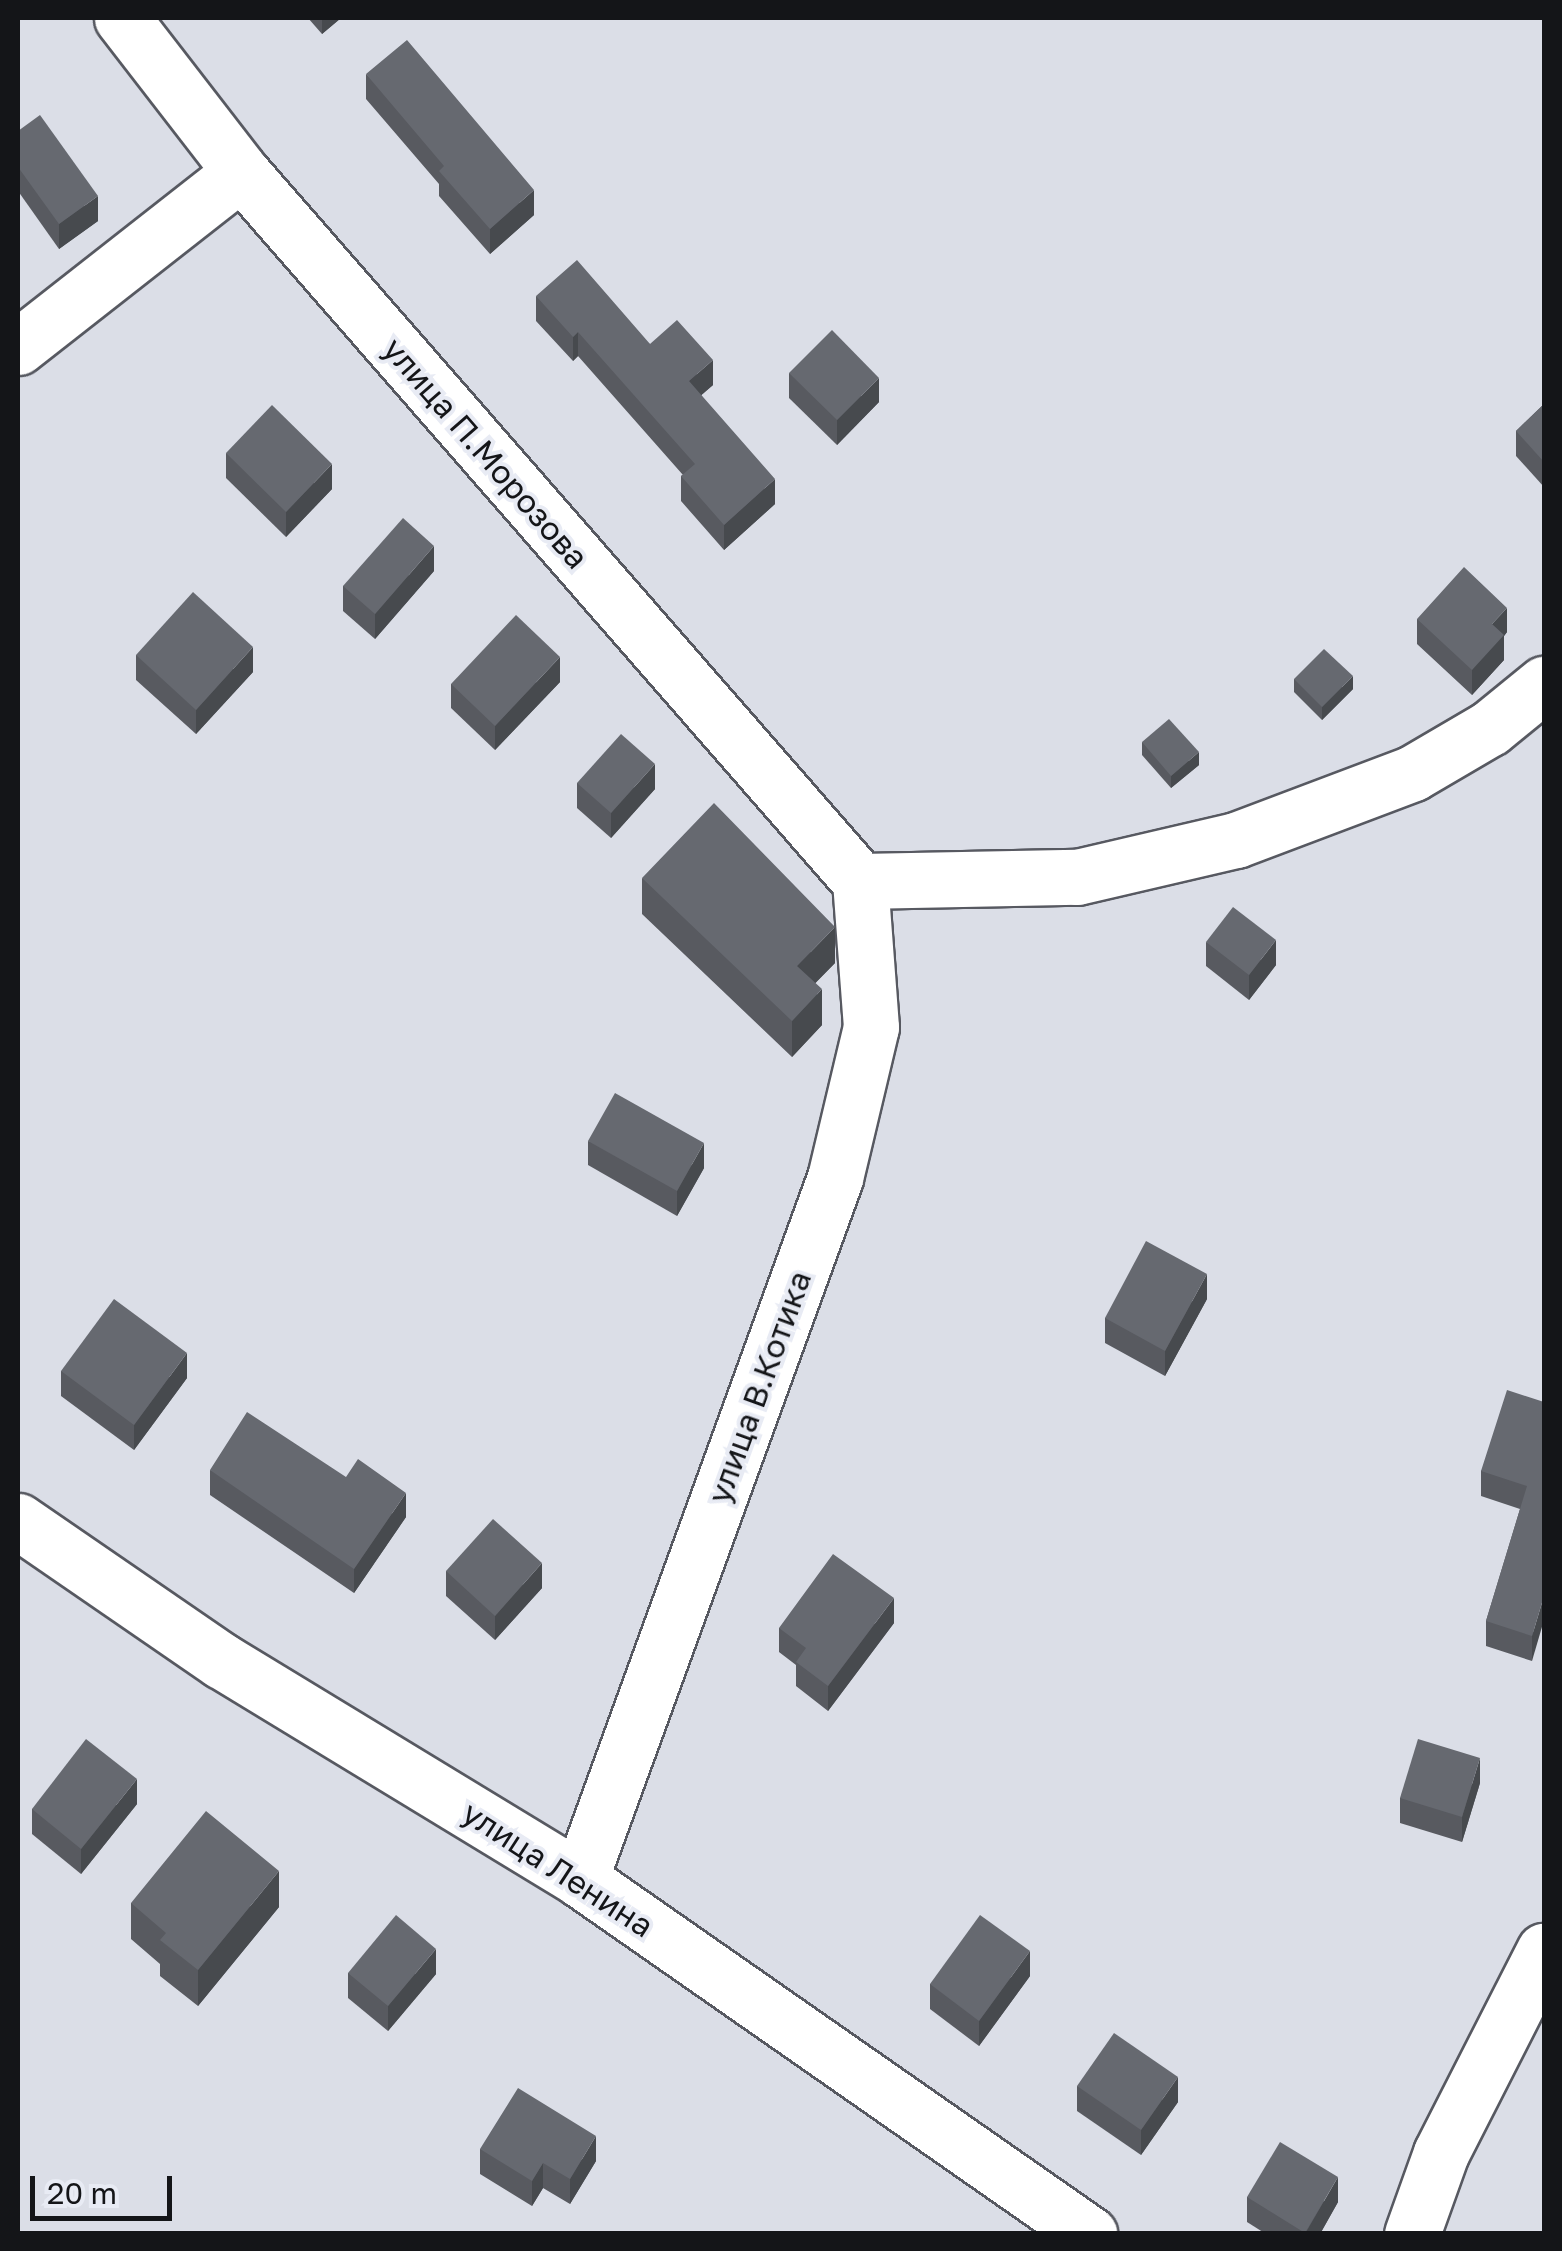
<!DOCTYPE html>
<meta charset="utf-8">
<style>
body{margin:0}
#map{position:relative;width:1562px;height:2251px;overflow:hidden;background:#dbdee7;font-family:"Golos Text",sans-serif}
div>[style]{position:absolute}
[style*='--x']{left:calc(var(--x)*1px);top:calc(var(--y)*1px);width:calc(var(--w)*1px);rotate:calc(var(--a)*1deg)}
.roads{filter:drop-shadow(2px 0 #575961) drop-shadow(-2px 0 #575961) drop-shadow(0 2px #575961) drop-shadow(0 -2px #575961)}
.minor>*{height:55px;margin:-27.5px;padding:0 27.5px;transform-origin:27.5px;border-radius:27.5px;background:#fff}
.wall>*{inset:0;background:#585a60}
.shaded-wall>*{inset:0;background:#474a4e}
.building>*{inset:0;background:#666970}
span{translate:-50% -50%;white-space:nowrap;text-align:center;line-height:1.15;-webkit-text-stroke:8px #e8ebf4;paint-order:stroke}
.street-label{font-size:32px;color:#141518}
.frame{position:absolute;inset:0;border:20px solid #141518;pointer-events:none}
.scale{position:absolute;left:30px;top:2176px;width:142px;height:45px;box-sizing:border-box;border:5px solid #141518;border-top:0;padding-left:12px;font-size:30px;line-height:35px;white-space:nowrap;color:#141518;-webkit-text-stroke:8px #e8ebf4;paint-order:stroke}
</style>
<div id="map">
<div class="roads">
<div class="minor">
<div style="--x:122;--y:18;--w:195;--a:52.3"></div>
<div style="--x:241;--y:172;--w:941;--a:48.88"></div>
<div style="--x:18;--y:347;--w:283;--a:-38.1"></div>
<div style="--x:860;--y:881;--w:217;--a:-1.1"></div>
<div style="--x:1077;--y:877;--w:163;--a:-13.1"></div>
<div style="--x:1236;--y:840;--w:189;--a:-20.7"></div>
<div style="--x:1413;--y:773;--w:89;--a:-30.3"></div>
<div style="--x:1490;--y:728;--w:70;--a:-39.2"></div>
<div style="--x:18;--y:1521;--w:247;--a:34.5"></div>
<div style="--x:222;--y:1661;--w:419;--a:31.3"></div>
<div style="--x:580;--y:1879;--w:621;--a:34.89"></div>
<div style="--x:580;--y:1879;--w:746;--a:-70.01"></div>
<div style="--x:835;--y:1178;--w:155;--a:-76.6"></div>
<div style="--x:871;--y:1027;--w:146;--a:-94.3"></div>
<div style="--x:1412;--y:2234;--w:86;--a:-70.3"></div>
<div style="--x:1441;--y:2153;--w:227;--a:-63"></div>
</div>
</div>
<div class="wall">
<div style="clip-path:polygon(308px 18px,341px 18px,322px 34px)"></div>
<div style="clip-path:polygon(366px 74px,534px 215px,490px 254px,439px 196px,439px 184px,366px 99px)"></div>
<div style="clip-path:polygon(18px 131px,98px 221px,59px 249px,18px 191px)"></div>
<div style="clip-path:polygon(536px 296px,650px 344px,713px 385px,701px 395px,775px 504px,724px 550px,681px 501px,681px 476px,683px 475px,578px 356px,573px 361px,536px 321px)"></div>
<div style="clip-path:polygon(789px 373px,879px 402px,837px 445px,789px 398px)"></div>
<div style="clip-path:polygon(1544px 404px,1544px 487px,1516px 456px,1516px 431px)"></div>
<div style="clip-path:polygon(226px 453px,332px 489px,286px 537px,226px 478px)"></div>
<div style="clip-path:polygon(434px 571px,375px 639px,343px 611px,343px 586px)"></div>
<div style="clip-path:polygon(1417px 619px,1507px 632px,1504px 636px,1504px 660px,1472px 695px,1417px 644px)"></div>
<div style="clip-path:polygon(136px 655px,253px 672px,196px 734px,136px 680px)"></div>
<div style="clip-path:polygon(1294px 679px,1353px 689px,1322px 720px,1294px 692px)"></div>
<div style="clip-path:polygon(560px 682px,495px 750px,451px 708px,451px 684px)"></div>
<div style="clip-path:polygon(1142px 742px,1199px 765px,1171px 788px,1142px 755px)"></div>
<div style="clip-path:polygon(577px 783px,655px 789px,611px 838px,577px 808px)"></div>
<div style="clip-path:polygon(642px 878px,835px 963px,815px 983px,822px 1025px,792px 1057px,642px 914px)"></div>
<div style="clip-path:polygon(1206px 942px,1276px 965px,1249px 1000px,1206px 966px)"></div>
<div style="clip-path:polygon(588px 1141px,704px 1168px,677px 1216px,588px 1165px)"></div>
<div style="clip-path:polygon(1207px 1299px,1165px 1376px,1105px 1343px,1105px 1318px)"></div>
<div style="clip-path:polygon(61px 1371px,187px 1378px,134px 1450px,61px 1396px)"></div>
<div style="clip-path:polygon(1544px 1402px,1532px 1661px,1486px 1646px,1486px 1621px,1520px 1509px,1481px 1496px,1481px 1471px)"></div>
<div style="clip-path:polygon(210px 1470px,406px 1517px,354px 1593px,210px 1495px)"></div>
<div style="clip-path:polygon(446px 1571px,542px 1588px,495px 1640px,446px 1596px)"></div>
<div style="clip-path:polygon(894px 1623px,828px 1711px,796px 1686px,796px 1665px,779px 1652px,779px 1628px)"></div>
<div style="clip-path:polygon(1480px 1783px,1462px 1842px,1400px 1823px,1400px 1798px)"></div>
<div style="clip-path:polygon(137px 1804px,81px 1874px,32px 1834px,32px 1809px)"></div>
<div style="clip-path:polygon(131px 1903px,279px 1907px,198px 2006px,160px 1976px,160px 1964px,131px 1939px)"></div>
<div style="clip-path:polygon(348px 1973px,436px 1974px,388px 2031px,348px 1998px)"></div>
<div style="clip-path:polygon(1030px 1976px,979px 2046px,930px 2009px,930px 1984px)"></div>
<div style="clip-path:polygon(1077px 2086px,1178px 2102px,1141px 2155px,1077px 2111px)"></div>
<div style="clip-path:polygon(480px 2149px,596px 2161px,570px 2204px,543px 2188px,532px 2206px,480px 2174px)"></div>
<div style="clip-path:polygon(1247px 2197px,1338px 2202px,1320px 2234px,1266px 2234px,1247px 2222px)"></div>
</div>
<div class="shaded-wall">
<div style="clip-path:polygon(322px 18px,341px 18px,322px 34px)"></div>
<div style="clip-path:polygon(534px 190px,534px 215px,490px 254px,490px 229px)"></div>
<div style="clip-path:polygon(98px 196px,98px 221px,59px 249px,59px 224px)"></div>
<div style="clip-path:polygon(578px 332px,578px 356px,573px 361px,573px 337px)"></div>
<div style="clip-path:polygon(713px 360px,713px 385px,689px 406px,689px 381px)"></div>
<div style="clip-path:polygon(879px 378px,879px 402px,837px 445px,837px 420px)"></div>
<div style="clip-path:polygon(332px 464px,332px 489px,286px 537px,286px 512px)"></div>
<div style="clip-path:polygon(775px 479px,775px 504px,724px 550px,724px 525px)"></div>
<div style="clip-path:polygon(434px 546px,434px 571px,375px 639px,375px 614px)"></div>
<div style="clip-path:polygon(1507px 608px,1507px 632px,1504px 636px,1504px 660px,1472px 695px,1472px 670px,1492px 624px)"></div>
<div style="clip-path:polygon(253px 647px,253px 672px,196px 734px,196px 710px)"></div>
<div style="clip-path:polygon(560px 657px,560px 682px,495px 750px,495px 726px)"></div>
<div style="clip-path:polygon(1353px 676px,1353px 689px,1322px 720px,1322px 707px)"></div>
<div style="clip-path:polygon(1199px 752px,1199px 765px,1171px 788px,1171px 776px)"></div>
<div style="clip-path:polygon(655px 764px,655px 789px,611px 838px,611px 813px)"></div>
<div style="clip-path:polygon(835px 927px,835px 963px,797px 1002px,797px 966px)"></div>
<div style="clip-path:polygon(1276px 940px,1276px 965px,1249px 1000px,1249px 975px)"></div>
<div style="clip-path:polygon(822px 989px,822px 1025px,792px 1057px,792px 1021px)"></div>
<div style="clip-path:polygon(704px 1143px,704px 1168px,677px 1216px,677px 1191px)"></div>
<div style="clip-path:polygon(1207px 1274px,1207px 1299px,1165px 1376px,1165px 1351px)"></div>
<div style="clip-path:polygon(187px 1353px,187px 1378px,134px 1450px,134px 1425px)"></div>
<div style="clip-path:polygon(406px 1493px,406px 1517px,354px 1593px,354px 1569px)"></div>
<div style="clip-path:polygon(542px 1563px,542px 1588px,495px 1640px,495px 1616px)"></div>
<div style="clip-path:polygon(1544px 1596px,1544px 1620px,1532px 1661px,1532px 1636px)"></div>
<div style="clip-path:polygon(894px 1598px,894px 1623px,828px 1711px,828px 1686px)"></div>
<div style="clip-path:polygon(1480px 1758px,1480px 1783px,1462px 1842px,1462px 1817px)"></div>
<div style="clip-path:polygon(137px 1779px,137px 1804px,81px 1874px,81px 1849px)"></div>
<div style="clip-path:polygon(279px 1871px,279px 1907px,198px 2006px,198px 1970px)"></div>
<div style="clip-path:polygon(436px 1949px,436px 1974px,388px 2031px,388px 2006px)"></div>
<div style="clip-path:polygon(1030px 1951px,1030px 1976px,979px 2046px,979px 2021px)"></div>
<div style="clip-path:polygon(1178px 2077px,1178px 2102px,1141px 2155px,1141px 2130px)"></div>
<div style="clip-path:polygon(596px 2136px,596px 2161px,570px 2204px,570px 2179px)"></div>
<div style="clip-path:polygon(543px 2163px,543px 2188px,532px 2206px,532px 2181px)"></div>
<div style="clip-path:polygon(1338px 2177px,1338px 2202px,1320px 2234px,1305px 2234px)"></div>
</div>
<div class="building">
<div style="clip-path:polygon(407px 40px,534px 190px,490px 229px,439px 171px,444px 166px,366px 74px)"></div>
<div style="clip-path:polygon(40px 115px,98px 196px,59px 224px,18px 167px,18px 131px)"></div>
<div style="clip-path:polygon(577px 260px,650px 344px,677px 320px,713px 360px,689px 381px,775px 479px,724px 525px,681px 476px,695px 464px,578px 332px,573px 337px,536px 296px)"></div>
<div style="clip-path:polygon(832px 330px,879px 378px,837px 420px,789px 373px)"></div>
<div style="clip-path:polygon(1544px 404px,1544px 462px,1516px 431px)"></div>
<div style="clip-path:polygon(272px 405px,332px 464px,286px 512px,226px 453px)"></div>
<div style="clip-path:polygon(403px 518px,434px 546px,375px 614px,343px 586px)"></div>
<div style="clip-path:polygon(1464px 567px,1507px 608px,1492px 624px,1504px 635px,1472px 670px,1417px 619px)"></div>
<div style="clip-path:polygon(193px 592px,253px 647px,196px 710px,136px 655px)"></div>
<div style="clip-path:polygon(516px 615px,560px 657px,495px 726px,451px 684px)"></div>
<div style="clip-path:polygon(1324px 649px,1353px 676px,1322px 707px,1294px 679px)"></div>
<div style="clip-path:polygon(1169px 719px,1199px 752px,1171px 776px,1142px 742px)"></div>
<div style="clip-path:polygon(621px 734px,655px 764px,611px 813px,577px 783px)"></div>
<div style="clip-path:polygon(714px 803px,835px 927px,797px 966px,822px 989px,792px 1021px,642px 878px)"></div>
<div style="clip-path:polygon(1233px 907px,1276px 940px,1249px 975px,1206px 942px)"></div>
<div style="clip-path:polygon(615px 1093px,704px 1143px,677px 1191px,588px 1141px)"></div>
<div style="clip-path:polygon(1146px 1241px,1207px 1274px,1165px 1351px,1105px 1318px)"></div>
<div style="clip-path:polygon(114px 1299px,187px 1353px,134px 1425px,61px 1371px)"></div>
<div style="clip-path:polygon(1507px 1390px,1544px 1402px,1544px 1596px,1532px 1636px,1486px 1621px,1527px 1486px,1481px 1471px)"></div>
<div style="clip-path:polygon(247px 1412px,346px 1477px,358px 1459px,406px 1493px,354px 1569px,210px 1470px)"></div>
<div style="clip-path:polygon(493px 1519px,542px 1563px,495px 1616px,446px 1571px)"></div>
<div style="clip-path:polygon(833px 1554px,894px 1598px,828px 1686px,796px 1662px,806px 1648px,779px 1628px)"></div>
<div style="clip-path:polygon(86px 1739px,137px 1779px,81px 1849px,32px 1809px)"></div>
<div style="clip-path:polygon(1418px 1739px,1480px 1758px,1462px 1817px,1400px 1798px)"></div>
<div style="clip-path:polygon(206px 1811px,279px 1871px,198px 1970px,160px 1940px,166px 1933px,131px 1903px)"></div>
<div style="clip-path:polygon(396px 1915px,436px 1949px,388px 2006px,348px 1973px)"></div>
<div style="clip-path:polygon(980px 1915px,1030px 1951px,979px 2021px,930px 1984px)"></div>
<div style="clip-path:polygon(1114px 2033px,1178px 2077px,1141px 2130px,1077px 2086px)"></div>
<div style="clip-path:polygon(518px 2088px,596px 2136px,570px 2179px,543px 2163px,532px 2181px,480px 2149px)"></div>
<div style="clip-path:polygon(1280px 2142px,1338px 2177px,1305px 2233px,1247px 2197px)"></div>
</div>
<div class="street-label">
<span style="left:486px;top:453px;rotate:49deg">улица П.Морозова</span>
<span style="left:759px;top:1387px;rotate:-70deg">улица В.Котика</span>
<span style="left:558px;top:1869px;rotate:33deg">улица Ленина</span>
</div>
<div class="frame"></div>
<div class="scale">20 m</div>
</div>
